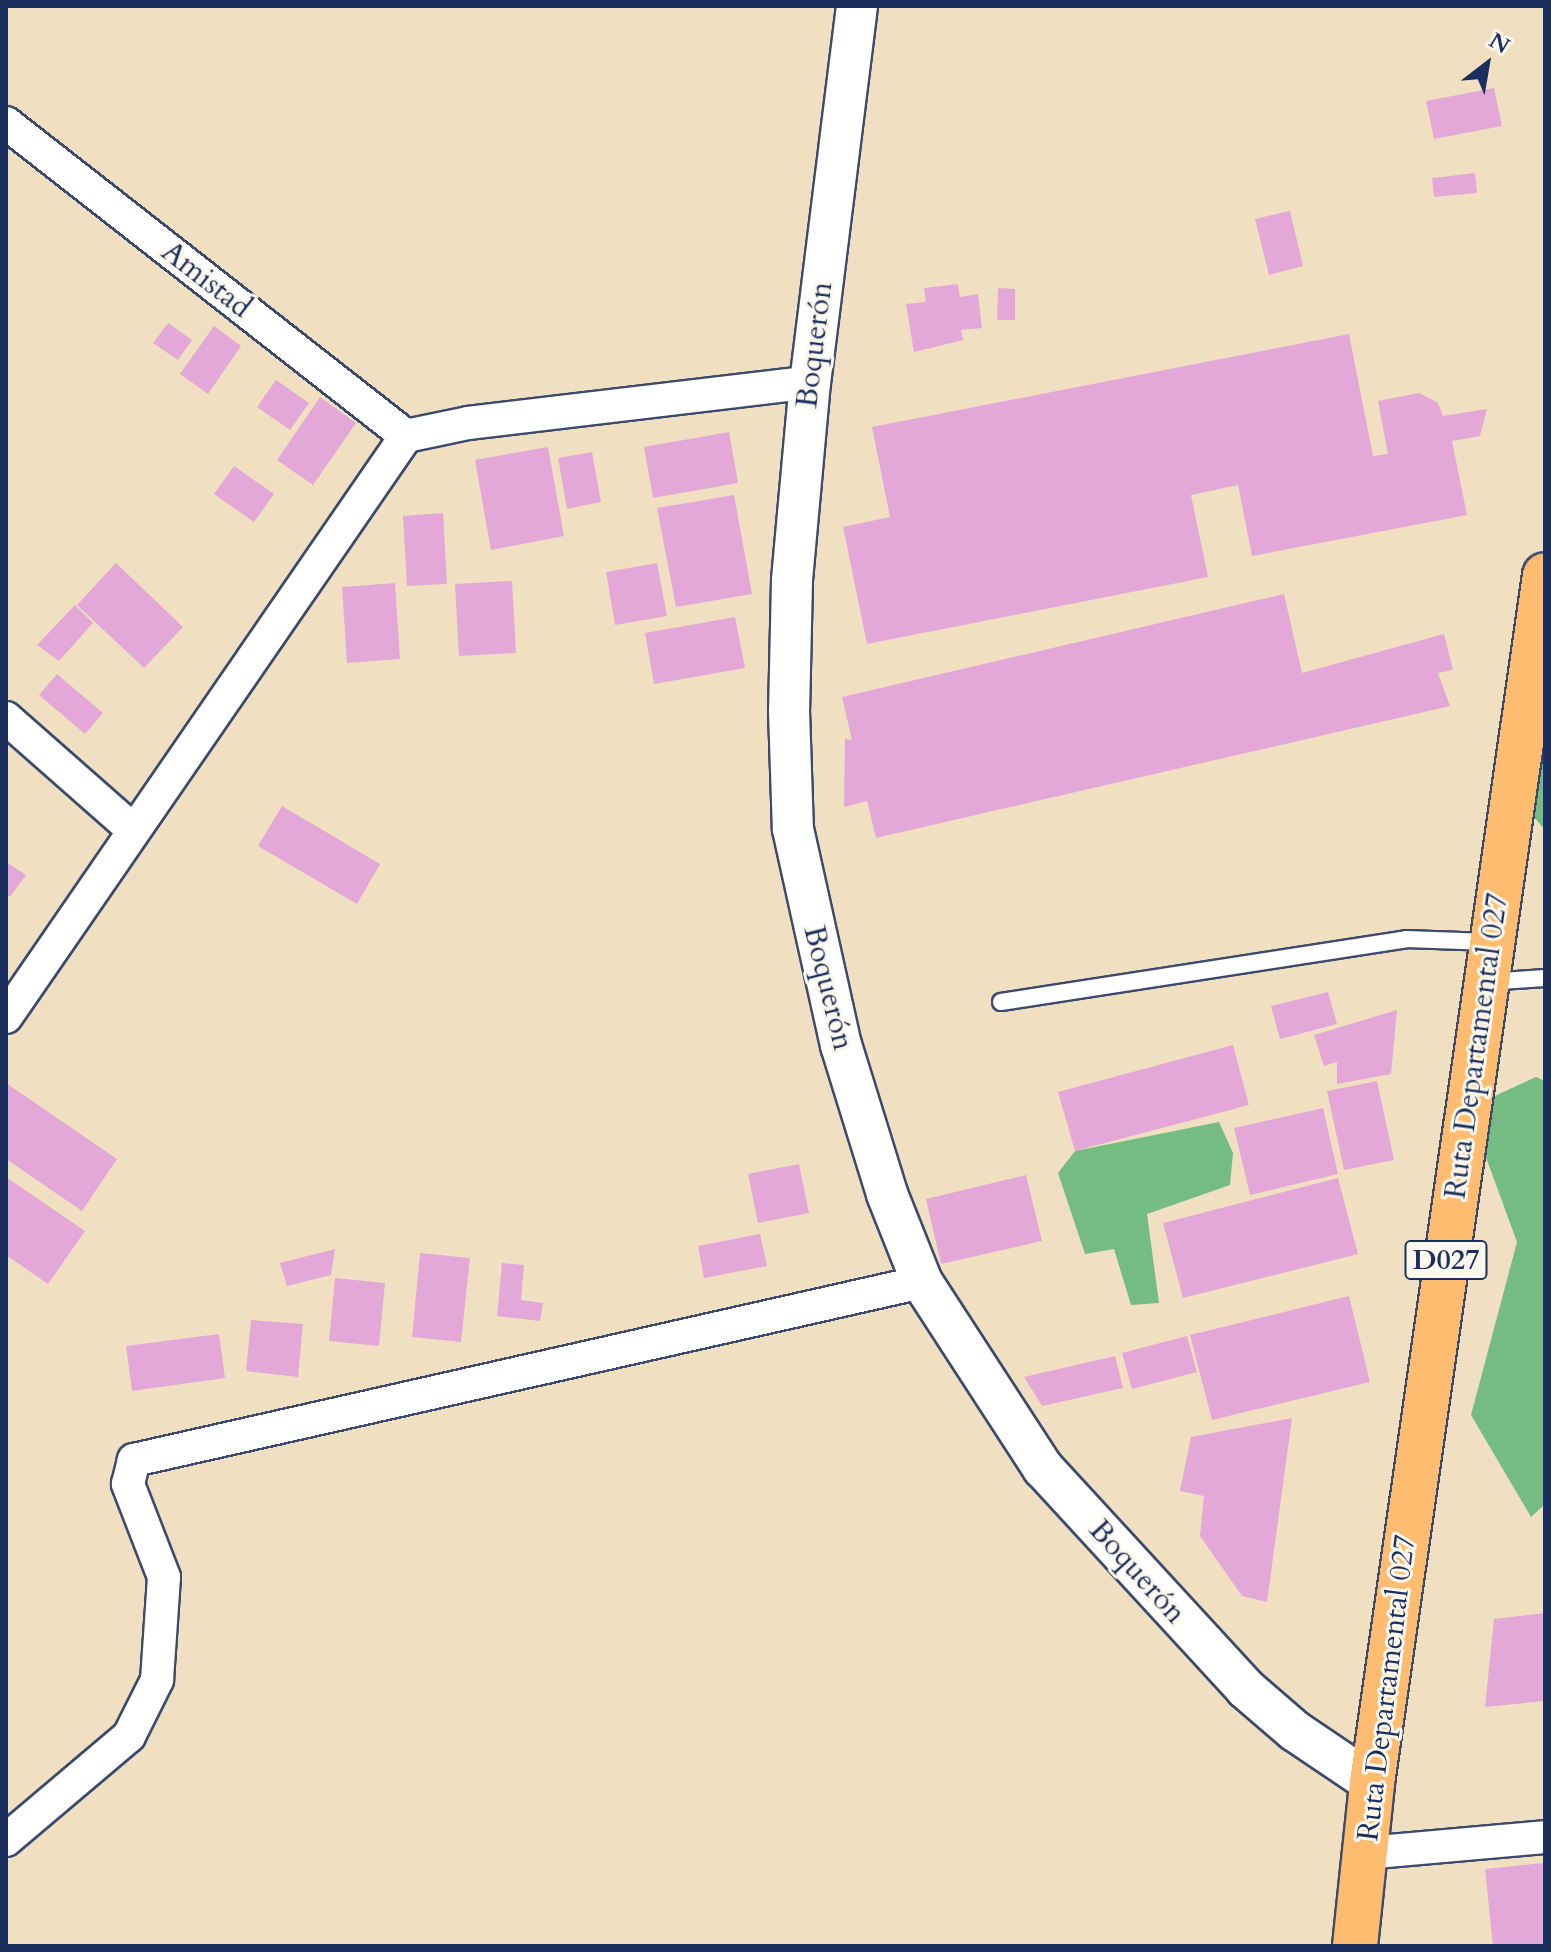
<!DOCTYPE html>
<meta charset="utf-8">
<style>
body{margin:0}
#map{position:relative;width:1551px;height:1952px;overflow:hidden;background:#f0e0c1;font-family:Cardo,serif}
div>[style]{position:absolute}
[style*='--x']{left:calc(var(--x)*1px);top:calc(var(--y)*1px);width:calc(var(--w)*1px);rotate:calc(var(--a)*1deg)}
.forest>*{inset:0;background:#74bc82}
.building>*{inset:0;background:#e3a8d7}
.roads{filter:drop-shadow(2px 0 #3b4a6d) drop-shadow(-2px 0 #3b4a6d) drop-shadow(0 2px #3b4a6d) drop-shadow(0 -2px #3b4a6d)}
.service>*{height:16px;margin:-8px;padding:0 8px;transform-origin:8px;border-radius:8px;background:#fff}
.minor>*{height:32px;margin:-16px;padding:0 16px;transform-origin:16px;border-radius:16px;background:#fff}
.tertiary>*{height:40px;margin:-20px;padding:0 20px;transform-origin:20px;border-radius:20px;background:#fff}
.primary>*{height:44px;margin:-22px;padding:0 22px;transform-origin:22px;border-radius:22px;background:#fdbc70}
span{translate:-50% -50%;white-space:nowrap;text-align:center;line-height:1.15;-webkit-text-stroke:6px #fbf7ec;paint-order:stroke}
.shield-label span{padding:2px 6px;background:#fbf7ec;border:2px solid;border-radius:6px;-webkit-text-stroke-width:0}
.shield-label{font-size:28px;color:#1b2f5e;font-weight:700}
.street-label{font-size:30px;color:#1b2f5e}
.frame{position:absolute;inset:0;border:8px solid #1b2f5e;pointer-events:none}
.north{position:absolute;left:1447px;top:24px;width:80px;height:80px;-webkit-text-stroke:6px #fbf7ec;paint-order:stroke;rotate:31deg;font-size:22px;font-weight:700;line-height:32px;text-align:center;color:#1b2f5e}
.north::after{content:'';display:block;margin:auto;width:28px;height:36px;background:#1b2f5e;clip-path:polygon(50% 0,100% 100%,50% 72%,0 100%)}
</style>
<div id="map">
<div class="forest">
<div style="clip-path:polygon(1545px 719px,1545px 830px,1519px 799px)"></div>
<div style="clip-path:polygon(1536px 1077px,1545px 1081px,1545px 1504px,1531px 1517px,1471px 1415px,1517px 1242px,1477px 1133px,1484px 1101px)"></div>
<div style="clip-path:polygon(1219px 1122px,1233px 1153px,1230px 1185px,1147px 1214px,1159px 1303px,1131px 1305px,1114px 1249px,1085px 1254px,1058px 1173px,1075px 1151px)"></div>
</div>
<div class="building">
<div style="clip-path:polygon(1494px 88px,1502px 126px,1434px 139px,1426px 101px)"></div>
<div style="clip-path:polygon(1475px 173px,1477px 193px,1434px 197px,1432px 178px)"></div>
<div style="clip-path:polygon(1290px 211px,1303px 266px,1269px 275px,1255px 219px)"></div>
<div style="clip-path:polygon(958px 284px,960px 297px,978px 294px,982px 328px,961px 330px,963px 340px,914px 352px,906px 304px,926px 302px,924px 288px)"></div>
<div style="clip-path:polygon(998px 288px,1015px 289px,1015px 320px,997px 320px)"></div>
<div style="clip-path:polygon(168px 323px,192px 340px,178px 360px,153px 343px)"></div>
<div style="clip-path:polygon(214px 326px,241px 346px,208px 394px,180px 374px)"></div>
<div style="clip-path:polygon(1349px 334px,1373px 456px,1388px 454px,1378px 401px,1419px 393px,1438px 403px,1443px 416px,1487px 409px,1480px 436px,1452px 441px,1467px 515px,1252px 556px,1238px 485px,1191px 495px,1208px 577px,867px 644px,843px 527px,890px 517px,872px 427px)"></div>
<div style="clip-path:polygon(276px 380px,309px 403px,290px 430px,257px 407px)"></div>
<div style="clip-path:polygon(320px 397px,356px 423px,313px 485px,277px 460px)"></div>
<div style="clip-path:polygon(729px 432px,738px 483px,653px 498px,644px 447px)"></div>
<div style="clip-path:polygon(548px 447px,564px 536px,491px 550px,475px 460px)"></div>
<div style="clip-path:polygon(592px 452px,601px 502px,567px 509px,558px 458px)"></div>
<div style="clip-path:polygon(234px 466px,274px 494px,254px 522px,214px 494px)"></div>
<div style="clip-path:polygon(734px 495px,752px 594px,676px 607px,657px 508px)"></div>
<div style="clip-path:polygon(443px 513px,447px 584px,407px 586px,403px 516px)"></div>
<div style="clip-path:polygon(116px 563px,183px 627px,144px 668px,77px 605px)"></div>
<div style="clip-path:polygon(657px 563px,667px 616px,615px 625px,606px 572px)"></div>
<div style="clip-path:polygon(512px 581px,516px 653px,459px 656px,455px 584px)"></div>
<div style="clip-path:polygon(395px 583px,400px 659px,347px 663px,342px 587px)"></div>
<div style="clip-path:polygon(1284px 594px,1302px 673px,1444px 634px,1453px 670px,1438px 673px,1450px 706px,876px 838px,867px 801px,844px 807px,845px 739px,852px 740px,842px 697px)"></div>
<div style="clip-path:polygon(75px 605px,93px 623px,59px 661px,37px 645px)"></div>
<div style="clip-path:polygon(735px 617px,745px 668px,654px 684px,645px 633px)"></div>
<div style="clip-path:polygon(57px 674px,103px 713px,85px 734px,39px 695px)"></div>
<div style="clip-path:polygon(282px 806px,380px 864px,357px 904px,258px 846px)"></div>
<div style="clip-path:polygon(6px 862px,26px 875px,10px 897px,6px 894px)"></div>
<div style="clip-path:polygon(1328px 992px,1337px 1024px,1280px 1039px,1271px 1006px)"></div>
<div style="clip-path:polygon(1397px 1010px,1391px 1074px,1337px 1084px,1337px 1062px,1324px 1066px,1314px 1035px)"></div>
<div style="clip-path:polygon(1233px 1045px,1249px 1105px,1075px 1151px,1058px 1092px)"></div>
<div style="clip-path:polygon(1377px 1081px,1394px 1160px,1344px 1170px,1327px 1091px)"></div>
<div style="clip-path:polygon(6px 1083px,117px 1159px,82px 1211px,6px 1159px)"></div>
<div style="clip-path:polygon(1323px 1108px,1338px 1174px,1250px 1195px,1234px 1128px)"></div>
<div style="clip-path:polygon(799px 1164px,809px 1213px,758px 1223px,748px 1174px)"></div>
<div style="clip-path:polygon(1026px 1175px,1042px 1241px,941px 1264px,926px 1199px)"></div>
<div style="clip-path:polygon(6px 1177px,85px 1231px,48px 1284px,6px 1255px)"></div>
<div style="clip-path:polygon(1338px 1178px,1358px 1254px,1183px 1298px,1163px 1223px)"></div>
<div style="clip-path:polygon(760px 1234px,767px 1266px,704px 1278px,698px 1246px)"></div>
<div style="clip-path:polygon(335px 1249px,331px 1275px,287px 1286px,280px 1263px)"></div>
<div style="clip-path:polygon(420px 1253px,470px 1258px,461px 1342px,412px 1337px)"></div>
<div style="clip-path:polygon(502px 1263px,524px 1265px,521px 1300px,543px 1303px,540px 1321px,497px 1316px)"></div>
<div style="clip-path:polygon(335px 1278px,385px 1283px,379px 1346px,329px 1341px)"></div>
<div style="clip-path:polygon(1349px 1296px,1370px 1382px,1212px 1420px,1190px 1335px)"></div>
<div style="clip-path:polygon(251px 1320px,303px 1324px,298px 1377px,246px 1371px)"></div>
<div style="clip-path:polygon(219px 1334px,225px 1378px,132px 1391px,126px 1346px)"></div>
<div style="clip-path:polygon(1187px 1336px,1197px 1372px,1132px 1389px,1122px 1353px)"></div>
<div style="clip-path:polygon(1115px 1356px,1123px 1388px,1042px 1406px,1024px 1377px)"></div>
<div style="clip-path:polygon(1292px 1418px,1267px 1602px,1242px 1596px,1200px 1536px,1204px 1496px,1180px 1491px,1191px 1437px)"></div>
<div style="clip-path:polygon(1545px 1613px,1545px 1701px,1485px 1707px,1494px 1619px)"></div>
<div style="clip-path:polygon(1543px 1863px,1545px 1946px,1493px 1946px,1485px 1869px)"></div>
</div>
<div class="roads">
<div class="service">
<div style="--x:1487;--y:982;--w:58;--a:-3.9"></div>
<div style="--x:1001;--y:1002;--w:410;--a:-8.8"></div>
<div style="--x:1406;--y:939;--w:84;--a:2"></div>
</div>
<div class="minor">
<div style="--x:6;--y:123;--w:508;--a:38.04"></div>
<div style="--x:6;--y:718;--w:168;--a:41.4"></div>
<div style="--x:6;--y:1017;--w:705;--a:-55.45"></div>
<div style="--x:406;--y:436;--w:63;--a:-11.8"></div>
<div style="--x:468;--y:423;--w:344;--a:-6.8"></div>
<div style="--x:6;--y:1840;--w:161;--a:-40.2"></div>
<div style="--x:129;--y:1736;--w:63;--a:-63.4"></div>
<div style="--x:157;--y:1680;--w:103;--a:-86.1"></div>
<div style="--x:164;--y:1577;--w:100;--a:-111.2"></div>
<div style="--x:128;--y:1484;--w:25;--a:-76"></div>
<div style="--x:134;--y:1460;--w:808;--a:-12.73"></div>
<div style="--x:1366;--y:1853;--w:180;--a:-5.1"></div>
</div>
<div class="tertiary">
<div style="--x:857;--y:6;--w:379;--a:97.1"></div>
<div style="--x:810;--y:382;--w:200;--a:95.2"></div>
<div style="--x:792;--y:581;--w:130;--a:91.3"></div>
<div style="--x:789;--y:711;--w:118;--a:88.1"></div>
<div style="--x:793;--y:829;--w:221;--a:77.5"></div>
<div style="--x:841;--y:1045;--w:156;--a:72.8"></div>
<div style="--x:887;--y:1194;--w:95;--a:68.3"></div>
<div style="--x:922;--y:1282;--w:222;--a:57"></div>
<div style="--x:1043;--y:1468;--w:299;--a:47.4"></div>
<div style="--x:1245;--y:1688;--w:66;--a:40.7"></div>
<div style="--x:1295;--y:1731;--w:93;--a:34"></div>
</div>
<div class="primary">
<div style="--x:1355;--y:1946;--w:164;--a:-84"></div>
<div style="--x:1372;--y:1783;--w:1220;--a:-81.85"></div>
</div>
</div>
<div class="shield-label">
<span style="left:1446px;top:1260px">D027</span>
</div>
<div class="street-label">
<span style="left:206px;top:280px;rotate:38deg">Amistad</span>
<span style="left:815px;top:345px;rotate:-83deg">Boquerón</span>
<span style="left:828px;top:988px;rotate:76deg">Boquerón</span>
<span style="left:1477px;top:1046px;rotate:-82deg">Ruta Departamental 027</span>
<span style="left:1137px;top:1572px;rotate:48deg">Boquerón</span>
<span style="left:1387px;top:1688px;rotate:-83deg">Ruta Departamental 027</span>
</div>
<div class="frame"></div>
<div class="north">N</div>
</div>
